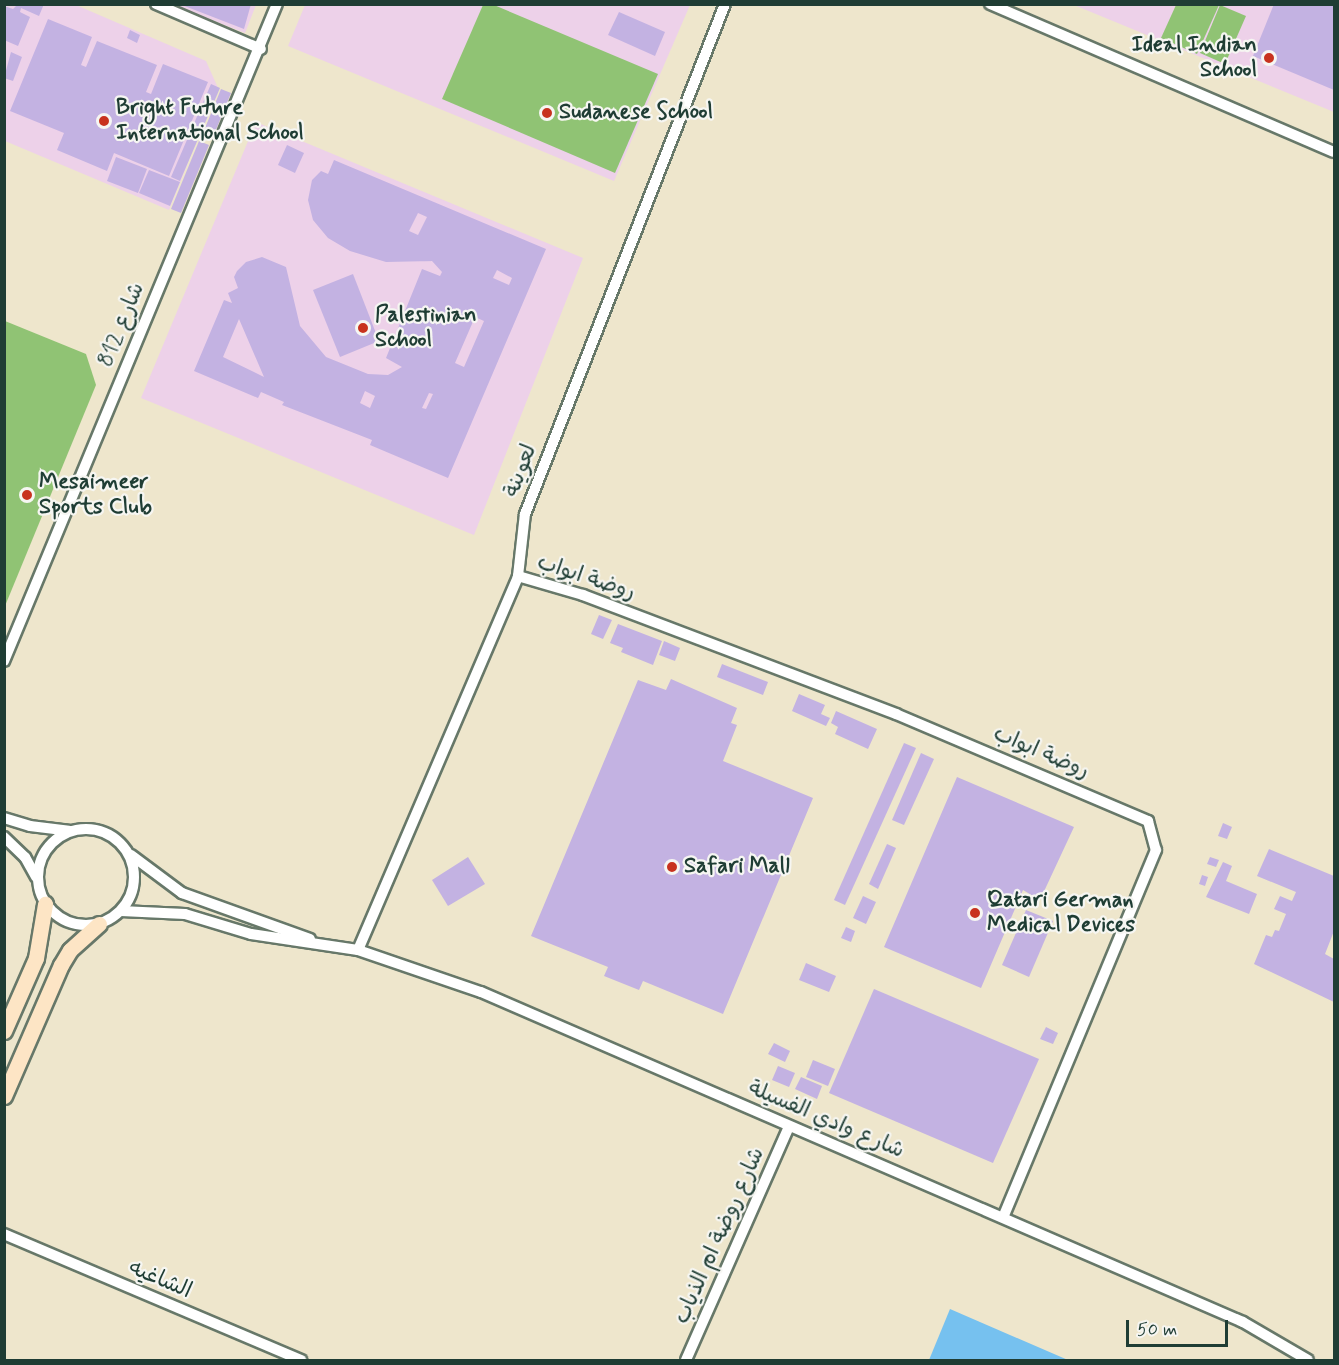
<!DOCTYPE html>
<meta charset="utf-8">
<style>
body{margin:0}
#map{position:relative;width:1339px;height:1365px;overflow:hidden;background:#eee6cc;font-family:Mynerve,"Playpen Sans Arabic",sans-serif}
div>[style]{position:absolute}
[style*='--x']{left:calc(var(--x)*1px);top:calc(var(--y)*1px);width:calc(var(--w)*1px);rotate:calc(var(--a)*1deg)}
.built>*{inset:0;background:#edd1e9}
.green>*{inset:0;background:#90c374}
.water>*{inset:0;background:#76c1ef}
.building>*{inset:0;background:#c3b2e2}
.roads{filter:drop-shadow(2px 0 #677869) drop-shadow(-2px 0 #677869) drop-shadow(0 2px #677869) drop-shadow(0 -2px #677869)}
.street>*{height:10px;margin:-5px;padding:0 5px;transform-origin:5px;border-radius:5px;background:#fff}
.street>.ring{margin:-5px;padding:0;box-sizing:content-box;background:none;border:10px solid #fff;border-radius:50%}
.secondary>*{height:15px;margin:-7.5px;padding:0 7.5px;transform-origin:7.5px;border-radius:7.5px;background:#fde5c5}
.dots>*{width:16px;height:16px;translate:-50% -50%;box-sizing:border-box;border:3px solid #f6f6f2;border-radius:50%}
span{translate:-50% -50%;white-space:nowrap;text-align:center;line-height:1.15;-webkit-text-stroke:4.5px #f6f6f2;paint-order:stroke}
.poi-label{font-size:22px;color:#1f3d34;font-weight:700}
.right{translate:-100% -50%;text-align:right}
.left{translate:0 -50%;text-align:left}
.street-label{font-size:22px;color:#1f3d34}
.frame{position:absolute;inset:0;border:6px solid #1f3d34;pointer-events:none}
.scale{position:absolute;left:1126px;top:1320px;width:102px;height:27px;box-sizing:border-box;border:3px solid #1f3d34;border-top:0;padding-left:8px;font-size:18px;line-height:21px;white-space:nowrap;color:#1f3d34;-webkit-text-stroke:4px #f6f6f2;paint-order:stroke}
</style>
<div id="map">
<div class="built">
<div style="clip-path:polygon(4px 5px,76px 5px,206px 61px,218px 88px,169px 210px,5px 141px)"></div>
<div style="clip-path:polygon(174px 5px,256px 5px,245px 33px)"></div>
<div style="clip-path:polygon(305px 5px,690px 5px,614px 181px,288px 46px)"></div>
<div style="clip-path:polygon(1074px 5px,1334px 5px,1334px 112px)"></div>
<div style="clip-path:polygon(256px 122px,583px 258px,474px 535px,141px 398px)"></div>
</div>
<div class="green">
<div style="clip-path:polygon(483px 5px,494px 5px,658px 74px,615px 173px,442px 99px)"></div>
<div style="clip-path:polygon(1176px 5px,1219px 5px,1197px 54px,1161px 38px)"></div>
<div style="clip-path:polygon(1220px 5px,1246px 16px,1225px 64px,1200px 53px)"></div>
<div style="clip-path:polygon(5px 321px,86px 354px,96px 385px,5px 606px)"></div>
</div>
<div class="water">
<div style="clip-path:polygon(950px 1309px,1068px 1360px,929px 1360px)"></div>
</div>
<div class="building">
<div style="clip-path:polygon(12px 4px,44px 4px,39px 16px,21px 8px,20px 12px,30px 17px,18px 46px,4px 40px,4px 6px,13px 9px,16px 6px)"></div>
<div style="clip-path:polygon(251px 4px,244px 29px,182px 5px,182px 4px)"></div>
<div style="clip-path:polygon(1274px 4px,1334px 4px,1334px 90px,1253px 56px)"></div>
<div style="clip-path:polygon(619px 12px,665px 32px,655px 56px,608px 35px)"></div>
<div style="clip-path:polygon(48px 19px,92px 37px,81px 65px,86px 67px,97px 41px,157px 65px,146px 92px,151px 94px,163px 64px,208px 82px,169px 176px,114px 153px,107px 171px,57px 150px,64px 133px,10px 111px)"></div>
<div style="clip-path:polygon(130px 30px,140px 35px,137px 43px,127px 38px)"></div>
<div style="clip-path:polygon(11px 52px,22px 57px,13px 81px,4px 78px)"></div>
<div style="clip-path:polygon(211px 84px,220px 88px,180px 181px,171px 177px)"></div>
<div style="clip-path:polygon(221px 89px,231px 93px,213px 137px,203px 133px)"></div>
<div style="clip-path:polygon(199px 141px,209px 145px,181px 213px,171px 209px)"></div>
<div style="clip-path:polygon(287px 145px,304px 153px,295px 173px,278px 165px)"></div>
<div style="clip-path:polygon(116px 157px,147px 169px,138px 193px,107px 181px)"></div>
<div style="clip-path:polygon(evenodd,334px 160px,546px 249px,448px 478px,370px 445px,372px 440px,282px 405px,284px 402px,261px 392px,258px 398px,194px 371px,224px 300px,232px 303px,228px 293px,238px 288px,234px 277px,237px 271px,246px 262px,262px 257px,286px 267px,300px 326px,326px 357px,368px 374px,388px 375px,402px 367px,386px 358px,422px 269px,440px 276px,442px 272px,432px 261px,386px 262px,350px 251px,328px 238px,313px 220px,308px 200px,312px 180px,321px 171px,328px 174px,334px 160px,418px 213px,427px 217px,418px 235px,409px 231px,418px 213px,334px 160px,497px 270px,512px 278px,509px 285px,493px 278px,497px 270px,334px 160px,475px 317px,484px 321px,464px 367px,455px 363px,475px 317px,334px 160px,239px 319px,264px 377px,223px 357px,239px 319px,334px 160px,365px 391px,375px 396px,370px 408px,360px 403px,365px 391px,334px 160px,429px 393px,433px 394px,426px 409px,422px 408px,429px 393px)"></div>
<div style="clip-path:polygon(149px 170px,180px 182px,170px 206px,139px 193px)"></div>
<div style="clip-path:polygon(353px 274px,379px 341px,340px 357px,313px 290px)"></div>
<div style="clip-path:polygon(599px 615px,612px 620px,603px 639px,591px 634px)"></div>
<div style="clip-path:polygon(618px 624px,662px 641px,653px 665px,621px 652px,623px 648px,610px 643px)"></div>
<div style="clip-path:polygon(664px 641px,680px 648px,675px 661px,659px 655px)"></div>
<div style="clip-path:polygon(722px 664px,768px 682px,763px 695px,717px 677px)"></div>
<div style="clip-path:polygon(671px 679px,737px 708px,731px 723px,737px 725px,723px 761px,813px 798px,723px 1014px,643px 981px,639px 990px,604px 976px,608px 967px,531px 936px,638px 680px,666px 690px)"></div>
<div style="clip-path:polygon(799px 694px,825px 705px,821px 714px,830px 718px,826px 726px,792px 711px)"></div>
<div style="clip-path:polygon(836px 711px,877px 729px,868px 749px,835px 734px,838px 727px,831px 723px)"></div>
<div style="clip-path:polygon(904px 743px,916px 748px,845px 905px,834px 900px)"></div>
<div style="clip-path:polygon(921px 753px,934px 759px,904px 825px,892px 820px)"></div>
<div style="clip-path:polygon(957px 777px,1074px 827px,1040px 900px,1023px 890px,981px 988px,884px 947px)"></div>
<div style="clip-path:polygon(1223px 823px,1232px 827px,1227px 839px,1218px 836px)"></div>
<div style="clip-path:polygon(887px 844px,896px 848px,878px 889px,869px 884px)"></div>
<div style="clip-path:polygon(1269px 849px,1334px 876px,1334px 931px,1325px 954px,1334px 959px,1334px 1002px,1254px 964px,1266px 935px,1272px 937px,1275px 930px,1279px 931px,1286px 914px,1274px 909px,1280px 896px,1292px 901px,1296px 892px,1257px 876px)"></div>
<div style="clip-path:polygon(468px 857px,485px 884px,448px 906px,432px 880px)"></div>
<div style="clip-path:polygon(1210px 857px,1219px 860px,1216px 867px,1207px 864px)"></div>
<div style="clip-path:polygon(1223px 862px,1232px 866px,1226px 881px,1257px 894px,1249px 914px,1206px 897px)"></div>
<div style="clip-path:polygon(1202px 875px,1208px 877px,1205px 886px,1199px 884px)"></div>
<div style="clip-path:polygon(863px 896px,876px 902px,866px 924px,853px 918px)"></div>
<div style="clip-path:polygon(1026px 910px,1053px 921px,1029px 977px,1002px 965px)"></div>
<div style="clip-path:polygon(846px 927px,855px 931px,851px 942px,841px 938px)"></div>
<div style="clip-path:polygon(806px 963px,836px 976px,829px 992px,799px 980px)"></div>
<div style="clip-path:polygon(874px 989px,1039px 1059px,993px 1163px,829px 1093px)"></div>
<div style="clip-path:polygon(1046px 1027px,1058px 1033px,1053px 1044px,1040px 1039px)"></div>
<div style="clip-path:polygon(774px 1043px,790px 1051px,785px 1062px,768px 1054px)"></div>
<div style="clip-path:polygon(813px 1060px,835px 1069px,828px 1086px,806px 1077px)"></div>
<div style="clip-path:polygon(778px 1066px,795px 1073px,789px 1087px,772px 1080px)"></div>
<div style="clip-path:polygon(801px 1077px,822px 1086px,817px 1099px,795px 1089px)"></div>
</div>
<div class="roads">
<div class="street">
<div style="--x:156;--y:4;--w:114;--a:23.2"></div>
<div style="--x:990;--y:4;--w:374;--a:23.3"></div>
<div style="--x:518;--y:576;--w:68;--a:16.3"></div>
<div style="--x:583;--y:595;--w:335;--a:20.8"></div>
<div style="--x:896;--y:714;--w:274;--a:23"></div>
<div style="--x:1148;--y:821;--w:30;--a:75"></div>
<div style="--x:1156;--y:850;--w:396;--a:112.6"></div>
<div style="--x:4;--y:661;--w:711;--a:-67.44"></div>
<div style="--x:4;--y:818;--w:27;--a:17"></div>
<div style="--x:30;--y:826;--w:39;--a:7"></div>
<div class="ring" style="left:38px;top:829px;width:86px;height:86px"></div>
<div style="--x:4;--y:837;--w:29;--a:44"></div>
<div style="--x:25;--y:857;--w:23;--a:61"></div>
<div style="--x:131;--y:855;--w:64;--a:36.7"></div>
<div style="--x:182;--y:893;--w:136;--a:19.8"></div>
<div style="--x:121;--y:911;--w:64;--a:2.7"></div>
<div style="--x:185;--y:914;--w:69;--a:16.9"></div>
<div style="--x:251;--y:934;--w:108;--a:8.5"></div>
<div style="--x:358;--y:950;--w:130;--a:18.9"></div>
<div style="--x:481;--y:992;--w:830;--a:23.42"></div>
<div style="--x:1243;--y:1322;--w:75;--a:30.3"></div>
<div style="--x:358;--y:950;--w:407;--a:-66.8"></div>
<div style="--x:518;--y:576;--w:62;--a:-83.6"></div>
<div style="--x:525;--y:514;--w:548;--a:-68.59"></div>
<div style="--x:4;--y:1234;--w:323;--a:23"></div>
<div style="--x:686;--y:1360;--w:255;--a:-66.2"></div>
</div>
<div class="secondary">
<div style="--x:4;--y:1031;--w:80;--a:-66.3"></div>
<div style="--x:36;--y:958;--w:55;--a:-80.5"></div>
<div style="--x:4;--y:1096;--w:143;--a:-66.5"></div>
<div style="--x:61;--y:965;--w:17;--a:-59"></div>
<div style="--x:70;--y:950;--w:39;--a:-42"></div>
</div>
</div>
<div class="dots">
<div style="left:1269px;top:58px;background:#c8321e"></div>
<div style="left:547px;top:113px;background:#c8321e"></div>
<div style="left:104px;top:121px;background:#c8321e"></div>
<div style="left:363px;top:328px;background:#c8321e"></div>
<div style="left:27px;top:495px;background:#c8321e"></div>
<div style="left:672px;top:867px;background:#c8321e"></div>
<div style="left:975px;top:913px;background:#c8321e"></div>
</div>
<div class="poi-label">
<span class="right" style="left:1257px;top:58px">Ideal Indian<br>School</span>
<span class="left" style="left:116px;top:121px">Bright Future<br>International School</span>
<span class="left" style="left:559px;top:113px">Sudanese School</span>
<span class="left" style="left:375px;top:328px">Palestinian<br>School</span>
<span class="left" style="left:39px;top:495px">Mesaimeer<br>Sports Club</span>
<span class="left" style="left:684px;top:867px">Safari Mall</span>
<span class="left" style="left:987px;top:913px">Qatari German<br>Medical Devices</span>
</div>
<div class="street-label">
<span style="left:122px;top:325px;rotate:-68deg">شارع 812</span>
<span style="left:521px;top:471px;rotate:-69deg">لعوينة</span>
<span style="left:586px;top:578px;rotate:18deg">روضة ابواب</span>
<span style="left:1041px;top:753px;rotate:23deg">روضة ابواب</span>
<span style="left:826px;top:1120px;rotate:23deg">شارع وادي الفسيلة</span>
<span style="left:720px;top:1236px;rotate:-66deg">شارع روضة ام الذياب</span>
<span style="left:160px;top:1280px;rotate:23deg">الشاغيه</span>
</div>
<div class="frame"></div>
<div class="scale">50 m</div>
</div>
